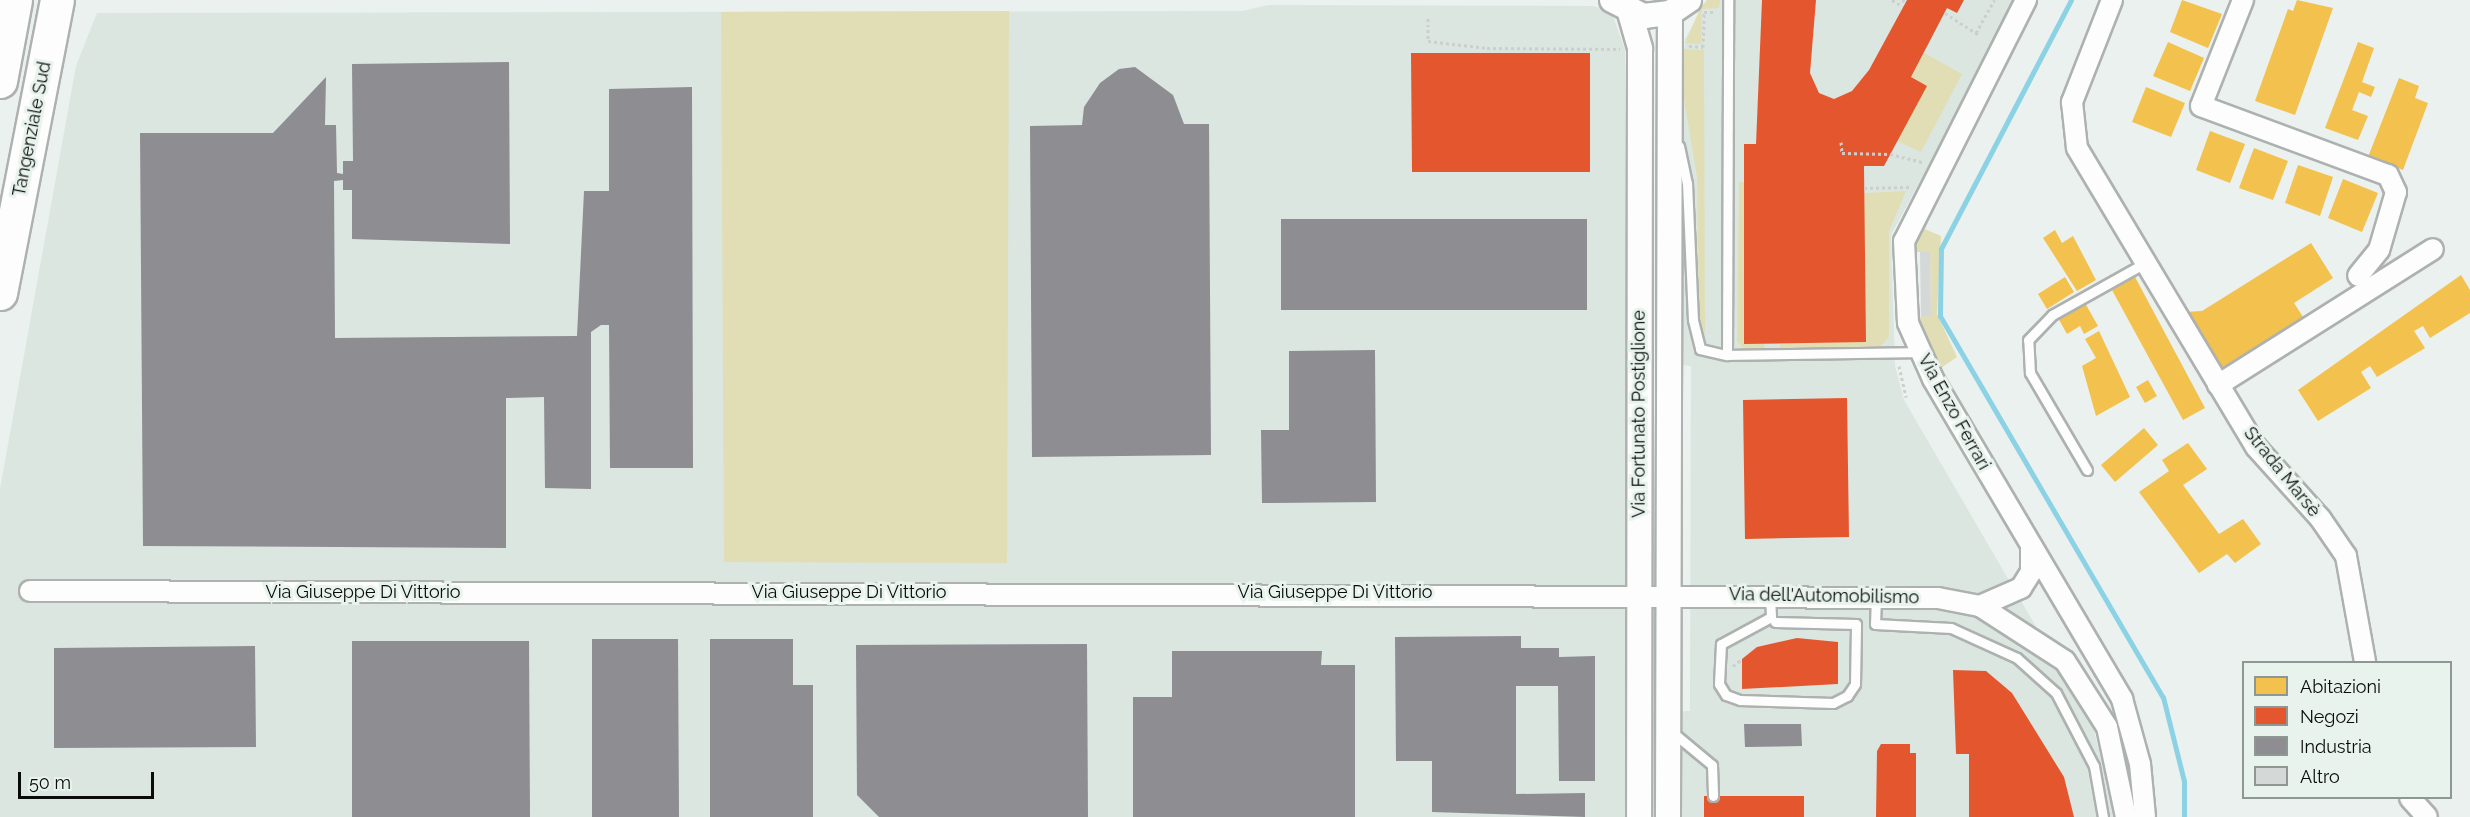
<!DOCTYPE html>
<meta charset="utf-8">
<style>
body{margin:0}
#map{position:relative;width:2470px;height:817px;overflow:hidden;background:#ebf1ee;font-family:Raleway,sans-serif}
div>[style]{position:absolute}
[style*='--x']{left:calc(var(--x)*1px);top:calc(var(--y)*1px);width:calc(var(--w)*1px);rotate:calc(var(--a)*1deg)}
.built>*{inset:0;background:#dae6df}
.green>*{inset:0;background:#e1deb6}
.homes>*{inset:0;background:#f2c14e}
.shops>*{inset:0;background:#e4572e}
.industry>*{inset:0;background:#8d8d92}
.stream>*{height:5px;margin:-2.5px;padding:0 2.5px;transform-origin:2.5px;border-radius:2.5px;background:#8cd2e5}
.building>*{inset:0;background:#d4d9d7}
.path>*{height:3px;margin-top:-1.5px;transform-origin:0;background:repeating-linear-gradient(90deg,#cdcfce 0 3px,transparent 0 6px)}
.roads{filter:drop-shadow(2px 0 #adb1af) drop-shadow(-2px 0 #adb1af) drop-shadow(0 2px #adb1af) drop-shadow(0 -2px #adb1af)}
.service>*{height:9px;margin:-4.5px;padding:0 4.5px;transform-origin:4.5px;border-radius:4.5px;background:#fcfdfc}
.minor>*{height:20px;margin:-10px;padding:0 10px;transform-origin:10px;border-radius:10px;background:#fcfdfc}
.tertiary>*{height:24px;margin:-12px;padding:0 12px;transform-origin:12px;border-radius:12px;background:#fcfdfc}
.motorway>*{height:33px;margin:-16.5px;padding:0 16.5px;transform-origin:16.5px;border-radius:16.5px;background:#fcfdfc}
span{translate:-50% -50%;white-space:nowrap;text-align:center;line-height:1.15;-webkit-text-stroke:6px #e9f3ed;paint-order:stroke}
.street-label{font-size:18px;color:#090c0b}
.legend{position:absolute;left:2242px;top:661px;width:210px;height:138px;box-sizing:border-box;background:#e9f3ed;border:2px solid #8f9793;margin:0;padding:8px 10px;list-style:none;font-size:18px;color:#090c0b}
.legend li{display:flex;align-items:center;gap:12px;height:30px}
.legend b{width:30px;border:2px solid #8f9793}
.scale{position:absolute;left:18px;top:772px;width:136px;height:27px;box-sizing:border-box;border:3px solid #090c0b;border-top:0;padding-left:8px;font-size:18px;line-height:21px;white-space:nowrap;color:#090c0b;-webkit-text-stroke:4px #e9f3ed;paint-order:stroke}
</style>
<div id="map">
<div class="built">
<div style="clip-path:polygon(1707px 0,2017px 0,1891px 235px,1895px 366px,1904px 400px,2092px 723px,2116px 817px,0 817px,0 489px,76px 66px,97px 13px,1243px 11px,1268px 5px,1593px 6px,1611px 11px,1625px 50px,1629px 713px,1690px 711px,1691px 366px,1681px 365px,1680px 181px,1685px 39px)"></div>
</div>
<div class="green">
<div style="clip-path:polygon(1707px 0,1720px 0,1719px 8px,1702px 9px,1701px 44px,1685px 43px,1700px 9px)"></div>
<div style="clip-path:polygon(1009px 11px,1007px 563px,724px 562px,721px 12px)"></div>
<div style="clip-path:polygon(1684px 49px,1704px 50px,1705px 336px,1699px 312px,1697px 177px,1684px 99px)"></div>
<div style="clip-path:polygon(1924px 53px,1962px 74px,1921px 152px,1897px 141px,1911px 77px)"></div>
<div style="clip-path:polygon(1739px 182px,1744px 182px,1744px 344px,1764px 344px,1765px 349px,1745px 349px,1737px 342px)"></div>
<div style="clip-path:polygon(1906px 191px,1889px 231px,1889px 337px,1881px 346px,1865px 348px,1780px 349px,1780px 344px,1865px 341px,1864px 193px)"></div>
<div style="clip-path:polygon(1920px 227px,1941px 236px,1937px 314px,1957px 357px,1941px 368px,1917px 317px,1931px 316px,1930px 252px,1915px 252px)"></div>
</div>
<div class="homes">
<div style="clip-path:polygon(2182px 0,2222px 14px,2208px 48px,2170px 32px)"></div>
<div style="clip-path:polygon(2297px 0,2333px 8px,2295px 115px,2255px 101px,2288px 9px,2293px 11px)"></div>
<div style="clip-path:polygon(2168px 42px,2204px 58px,2190px 91px,2153px 76px)"></div>
<div style="clip-path:polygon(2358px 42px,2374px 48px,2362px 82px,2375px 87px,2371px 97px,2359px 92px,2352px 110px,2368px 116px,2358px 140px,2325px 128px)"></div>
<div style="clip-path:polygon(2399px 78px,2419px 86px,2415px 98px,2428px 103px,2403px 170px,2368px 157px)"></div>
<div style="clip-path:polygon(2146px 87px,2185px 103px,2171px 137px,2132px 122px)"></div>
<div style="clip-path:polygon(2210px 131px,2245px 144px,2230px 183px,2196px 170px)"></div>
<div style="clip-path:polygon(2254px 148px,2288px 161px,2273px 200px,2239px 188px)"></div>
<div style="clip-path:polygon(2298px 165px,2333px 177px,2320px 216px,2285px 203px)"></div>
<div style="clip-path:polygon(2343px 179px,2378px 193px,2362px 232px,2328px 218px)"></div>
<div style="clip-path:polygon(2055px 230px,2062px 243px,2073px 236px,2096px 280px,2077px 291px,2043px 238px)"></div>
<div style="clip-path:polygon(2311px 243px,2333px 278px,2294px 303px,2307px 323px,2220px 377px,2185px 312px,2202px 311px)"></div>
<div style="clip-path:polygon(2461px 275px,2470px 290px,2470px 313px,2430px 338px,2423px 326px,2414px 331px,2425px 348px,2377px 377px,2370px 366px,2361px 372px,2371px 388px,2318px 421px,2298px 390px)"></div>
<div style="clip-path:polygon(2065px 277px,2074px 292px,2047px 309px,2038px 294px)"></div>
<div style="clip-path:polygon(2135px 277px,2205px 408px,2183px 420px,2112px 290px)"></div>
<div style="clip-path:polygon(2085px 303px,2098px 326px,2084px 334px,2080px 326px,2067px 334px,2058px 318px)"></div>
<div style="clip-path:polygon(2099px 331px,2130px 397px,2096px 416px,2082px 366px,2096px 358px,2085px 339px)"></div>
<div style="clip-path:polygon(2148px 380px,2157px 396px,2145px 403px,2136px 387px)"></div>
<div style="clip-path:polygon(2144px 428px,2158px 445px,2115px 482px,2101px 465px)"></div>
<div style="clip-path:polygon(2188px 443px,2207px 469px,2183px 485px,2219px 534px,2243px 519px,2261px 544px,2235px 563px,2227px 554px,2199px 573px,2139px 492px,2169px 471px,2162px 460px)"></div>
</div>
<div class="shops">
<div style="clip-path:polygon(1762px 0,1816px 0,1810px 73px,1819px 93px,1834px 99px,1852px 91px,1869px 70px,1907px 0,1964px 0,1957px 13px,1947px 8px,1911px 77px,1927px 86px,1884px 166px,1864px 166px,1866px 342px,1744px 344px,1744px 144px,1756px 144px)"></div>
<div style="clip-path:polygon(1411px 53px,1590px 53px,1590px 172px,1412px 172px)"></div>
<div style="clip-path:polygon(1847px 398px,1849px 537px,1745px 539px,1743px 400px)"></div>
<div style="clip-path:polygon(1797px 638px,1838px 642px,1838px 684px,1742px 689px,1742px 659px,1757px 647px)"></div>
<div style="clip-path:polygon(1953px 670px,1986px 671px,2012px 693px,2064px 777px,2074px 817px,1969px 817px,1969px 754px,1956px 754px)"></div>
<div style="clip-path:polygon(1881px 744px,1910px 744px,1910px 753px,1916px 753px,1916px 817px,1876px 817px,1877px 751px)"></div>
<div style="clip-path:polygon(1704px 796px,1804px 796px,1804px 817px,1704px 817px)"></div>
</div>
<div class="industry">
<div style="clip-path:polygon(509px 62px,510px 244px,352px 239px,352px 190px,343px 190px,343px 180px,334px 181px,335px 338px,577px 336px,584px 191px,609px 191px,609px 89px,692px 87px,693px 468px,610px 468px,609px 325px,601px 325px,591px 332px,591px 489px,545px 488px,544px 397px,506px 398px,506px 548px,143px 546px,140px 133px,273px 133px,326px 77px,325px 125px,336px 125px,337px 173px,343px 174px,343px 161px,353px 161px,352px 64px)"></div>
<div style="clip-path:polygon(1135px 67px,1173px 95px,1184px 124px,1209px 124px,1211px 455px,1032px 457px,1030px 126px,1082px 125px,1084px 107px,1100px 83px,1119px 69px)"></div>
<div style="clip-path:polygon(1281px 219px,1587px 219px,1587px 310px,1281px 310px)"></div>
<div style="clip-path:polygon(1375px 350px,1376px 502px,1262px 503px,1261px 430px,1289px 430px,1289px 351px)"></div>
<div style="clip-path:polygon(1521px 636px,1521px 648px,1559px 648px,1559px 657px,1595px 656px,1595px 781px,1559px 781px,1558px 686px,1516px 686px,1516px 794px,1585px 793px,1585px 817px,1432px 812px,1432px 761px,1396px 761px,1395px 637px)"></div>
<div style="clip-path:polygon(592px 639px,678px 639px,679px 817px,592px 817px)"></div>
<div style="clip-path:polygon(710px 639px,793px 639px,793px 685px,813px 685px,813px 817px,710px 817px)"></div>
<div style="clip-path:polygon(352px 641px,529px 641px,530px 817px,352px 817px)"></div>
<div style="clip-path:polygon(1087px 644px,1088px 817px,879px 817px,857px 795px,856px 645px)"></div>
<div style="clip-path:polygon(255px 646px,256px 747px,54px 748px,54px 648px)"></div>
<div style="clip-path:polygon(1172px 651px,1322px 651px,1321px 665px,1355px 665px,1355px 817px,1133px 817px,1133px 697px,1172px 697px)"></div>
<div style="clip-path:polygon(1744px 724px,1801px 724px,1802px 746px,1745px 747px)"></div>
</div>
<div class="stream">
<div style="--x:2071;--y:0;--w:281;--a:117.6"></div>
<div style="--x:1941;--y:249;--w:67;--a:90.9"></div>
<div style="--x:1940;--y:316;--w:441;--a:59.7"></div>
<div style="--x:2163;--y:697;--w:87;--a:76"></div>
<div style="--x:2184;--y:781;--w:36;--a:90"></div>
</div>
<div class="building">
<div style="clip-path:polygon(1920px 252px,1930px 252px,1931px 316px,1921px 317px)"></div>
</div>
<div class="path">
<div style="--x:1892;--y:0;--w:12;--a:31"></div>
<div style="--x:1902;--y:0;--w:4;--a:27"></div>
<div style="--x:1945;--y:13;--w:40;--a:32.9"></div>
<div style="--x:1428;--y:18;--w:23;--a:90"></div>
<div style="--x:1428;--y:41;--w:59;--a:6.8"></div>
<div style="--x:1487;--y:48;--w:133;--a:0.4"></div>
<div style="--x:1976;--y:33;--w:38;--a:-61"></div>
<div style="--x:1689;--y:46;--w:14;--a:4"></div>
<div style="--x:1703;--y:47;--w:35;--a:-88"></div>
<div style="--x:1704;--y:12;--w:11;--a:0"></div>
<div style="--x:1841;--y:142;--w:11;--a:85"></div>
<div style="--x:1842;--y:153;--w:48;--a:1.2"></div>
<div style="--x:1890;--y:154;--w:36;--a:14"></div>
<div style="--x:1864;--y:188;--w:46;--a:-1.2"></div>
<div style="--x:1899;--y:366;--w:32;--a:77"></div>
<div style="--x:1733;--y:666;--w:11;--a:-38"></div>
</div>
<div class="roads">
<div class="service">
<div style="--x:1679;--y:146;--w:38;--a:78"></div>
<div style="--x:1687;--y:183;--w:137;--a:87.5"></div>
<div style="--x:1693;--y:320;--w:30;--a:76"></div>
<div style="--x:1700;--y:349;--w:28;--a:13"></div>
<div style="--x:1727;--y:355;--w:194;--a:-0.9"></div>
<div style="--x:1727;--y:355;--w:355;--a:-89.8"></div>
<div style="--x:2087;--y:470;--w:113;--a:-120.4"></div>
<div style="--x:2030;--y:373;--w:33;--a:-93"></div>
<div style="--x:2028;--y:340;--w:35;--a:-46"></div>
<div style="--x:2052;--y:315;--w:107;--a:-29.2"></div>
<div style="--x:1876;--y:596;--w:28;--a:92"></div>
<div style="--x:1875;--y:624;--w:76;--a:3"></div>
<div style="--x:1951;--y:628;--w:72;--a:24.4"></div>
<div style="--x:2017;--y:658;--w:52;--a:41.9"></div>
<div style="--x:2056;--y:693;--w:82;--a:62.5"></div>
<div style="--x:2094;--y:766;--w:52;--a:80"></div>
<div style="--x:1770;--y:597;--w:20;--a:87"></div>
<div style="--x:1771;--y:617;--w:57;--a:151.6"></div>
<div style="--x:1721;--y:644;--w:40;--a:92.9"></div>
<div style="--x:1719;--y:684;--w:13;--a:58"></div>
<div style="--x:1726;--y:695;--w:15;--a:20"></div>
<div style="--x:1740;--y:700;--w:93;--a:1.8"></div>
<div style="--x:1833;--y:703;--w:16;--a:-27"></div>
<div style="--x:1847;--y:696;--w:14;--a:-56"></div>
<div style="--x:1855;--y:684;--w:60;--a:-89"></div>
<div style="--x:1856;--y:624;--w:81;--a:-178.6"></div>
<div style="--x:1671;--y:731;--w:53;--a:39.7"></div>
<div style="--x:1712;--y:765;--w:31;--a:88"></div>
</div>
<div class="minor">
<div style="--x:2026;--y:0;--w:270;--a:116.8"></div>
<div style="--x:1904;--y:241;--w:82;--a:87.2"></div>
<div style="--x:1908;--y:323;--w:61;--a:65.9"></div>
<div style="--x:1933;--y:379;--w:372;--a:59.4"></div>
<div style="--x:2122;--y:699;--w:67;--a:74.5"></div>
<div style="--x:2140;--y:764;--w:53;--a:84.6"></div>
<div style="--x:2112;--y:0;--w:110;--a:111.4"></div>
<div style="--x:2072;--y:102;--w:46;--a:83.8"></div>
<div style="--x:2077;--y:148;--w:348;--a:59.1"></div>
<div style="--x:2256;--y:447;--w:96;--a:48"></div>
<div style="--x:2320;--y:518;--w:46;--a:55.6"></div>
<div style="--x:2346;--y:556;--w:108;--a:79.8"></div>
<div style="--x:2243;--y:0;--w:114;--a:111.6"></div>
<div style="--x:2201;--y:106;--w:199;--a:20.3"></div>
<div style="--x:2388;--y:175;--w:19;--a:65"></div>
<div style="--x:2396;--y:192;--w:60;--a:106.3"></div>
<div style="--x:2379;--y:250;--w:33;--a:129"></div>
<div style="--x:2218;--y:385;--w:254;--a:-32.3"></div>
<div style="--x:30;--y:591;--w:1908;--a:0.21"></div>
<div style="--x:1938;--y:598;--w:43;--a:10.8"></div>
<div style="--x:1980;--y:606;--w:101;--a:32.9"></div>
<div style="--x:2065;--y:661;--w:78;--a:57.5"></div>
<div style="--x:2107;--y:727;--w:92;--a:78.1"></div>
<div style="--x:1980;--y:606;--w:45;--a:-23.7"></div>
<div style="--x:2021;--y:588;--w:19;--a:-58"></div>
<div style="--x:2031;--y:572;--w:23;--a:-90"></div>
<div style="--x:2410;--y:798;--w:25;--a:48"></div>
</div>
<div class="tertiary">
<div style="--x:1612;--y:0;--w:36;--a:27"></div>
<div style="--x:1644;--y:16;--w:26;--a:-7"></div>
<div style="--x:1670;--y:13;--w:23;--a:-34"></div>
<div style="--x:1630;--y:13;--w:37;--a:74"></div>
<div style="--x:1640;--y:49;--w:768;--a:90.07"></div>
<div style="--x:1668;--y:817;--w:804;--a:-89.86"></div>
</div>
<div class="motorway">
<div style="--x:0;--y:81;--w:82;--a:-79.5"></div>
<div style="--x:0;--y:293;--w:298;--a:-79"></div>
</div>
</div>
<div class="street-label">
<span style="left:32px;top:129px;rotate:-79deg">Tangenziale Sud</span>
<span style="left:1954px;top:412px;rotate:61deg">Via Enzo Ferrari</span>
<span style="left:1639px;top:414px;rotate:-90deg">Via Fortunato Postiglione</span>
<span style="left:2282px;top:472px;rotate:51deg">Strada Marsè</span>
<span style="left:363px;top:592px">Via Giuseppe Di Vittorio</span>
<span style="left:849px;top:592px">Via Giuseppe Di Vittorio</span>
<span style="left:1335px;top:592px">Via Giuseppe Di Vittorio</span>
<span style="left:1824px;top:596px;rotate:1deg">Via dell'Automobilismo</span>
</div>
<ul class="legend">
<li><b style="height:16px;background:#f2c14e"></b>Abitazioni</li>
<li><b style="height:16px;background:#e4572e"></b>Negozi</li>
<li><b style="height:16px;background:#8d8d92"></b>Industria</li>
<li><b style="height:16px;background:#d4d9d7"></b>Altro</li>
</ul>
<div class="scale">50 m</div>
</div>
